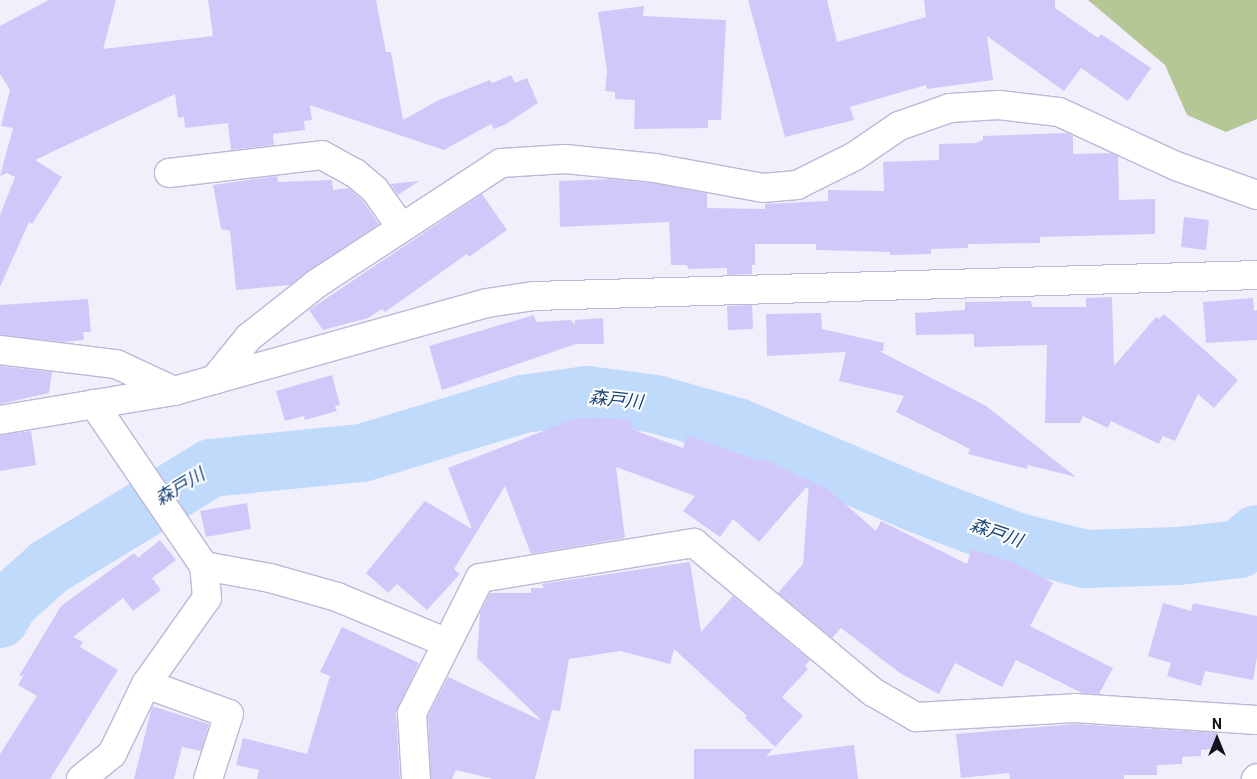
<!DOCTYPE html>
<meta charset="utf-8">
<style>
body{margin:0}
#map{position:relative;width:1257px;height:779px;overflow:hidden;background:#f1effc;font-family:Roboto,"Noto Sans JP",sans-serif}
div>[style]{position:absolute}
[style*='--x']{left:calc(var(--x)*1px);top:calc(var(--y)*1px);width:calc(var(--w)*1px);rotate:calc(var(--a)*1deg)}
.forest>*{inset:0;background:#b6c796}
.river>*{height:58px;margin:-29px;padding:0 29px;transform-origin:29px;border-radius:29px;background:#bfdafb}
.building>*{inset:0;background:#d1c8f9}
.roads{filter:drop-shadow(1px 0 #bdb7d7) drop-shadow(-1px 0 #bdb7d7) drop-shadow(0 1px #bdb7d7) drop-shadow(0 -1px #bdb7d7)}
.street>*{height:28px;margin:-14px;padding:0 14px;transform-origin:14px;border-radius:14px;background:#fff}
.secondary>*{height:28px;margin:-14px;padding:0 14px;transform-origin:14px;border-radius:14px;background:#fff}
span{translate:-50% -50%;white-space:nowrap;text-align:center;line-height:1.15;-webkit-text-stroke:4px #fefefe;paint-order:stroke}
.water-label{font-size:18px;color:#174376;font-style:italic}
.north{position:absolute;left:1192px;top:714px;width:50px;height:50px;-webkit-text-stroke:4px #fefefe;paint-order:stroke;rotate:0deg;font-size:14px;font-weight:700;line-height:20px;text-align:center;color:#14111c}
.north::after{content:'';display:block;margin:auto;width:18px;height:22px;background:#14111c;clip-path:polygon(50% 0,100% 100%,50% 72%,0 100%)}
</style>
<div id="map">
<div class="forest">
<div style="clip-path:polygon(1088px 0,1257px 0,1257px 119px,1226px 132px,1187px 115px,1165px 65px)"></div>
</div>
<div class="river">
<div style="--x:0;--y:619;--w:20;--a:-60"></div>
<div style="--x:10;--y:602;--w:52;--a:-41.9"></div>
<div style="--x:49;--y:567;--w:190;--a:-31.4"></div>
<div style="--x:211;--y:468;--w:152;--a:-5.7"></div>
<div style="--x:362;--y:453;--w:168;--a:-16.9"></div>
<div style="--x:523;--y:404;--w:65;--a:-8"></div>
<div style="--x:587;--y:395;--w:69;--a:7.5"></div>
<div style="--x:655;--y:404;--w:85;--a:15.7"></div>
<div style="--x:737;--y:427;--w:197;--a:23"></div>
<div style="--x:918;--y:504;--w:104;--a:20.9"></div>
<div style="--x:1015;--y:541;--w:72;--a:14.4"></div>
<div style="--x:1085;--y:559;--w:93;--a:-1.8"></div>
<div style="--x:1178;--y:556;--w:61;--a:-6.5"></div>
<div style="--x:1239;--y:549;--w:23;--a:-40"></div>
</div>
<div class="building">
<div style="clip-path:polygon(49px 0,116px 0,103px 49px,213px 36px,208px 0,376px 0,386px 52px,391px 52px,403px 120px,439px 100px,490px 80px,492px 83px,511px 75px,515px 83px,527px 78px,538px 103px,506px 124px,494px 129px,491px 124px,444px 150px,310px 105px,312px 120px,304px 121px,305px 130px,273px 134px,274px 145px,231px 150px,228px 123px,185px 128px,184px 117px,178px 118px,175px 94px,35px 160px,62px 177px,32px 224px,29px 222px,0 287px,0 215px,15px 177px,7px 173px,0 176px,13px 128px,1px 126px,10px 90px,0 74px,0 26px)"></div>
<div style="clip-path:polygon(748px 0,827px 0,837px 42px,926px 17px,924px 0,1055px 0,1055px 8px,1098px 38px,1101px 34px,1151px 68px,1128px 101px,1081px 68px,1064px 91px,987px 36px,993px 80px,927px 89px,926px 85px,850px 107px,854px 120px,785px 137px)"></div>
<div style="clip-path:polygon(644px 6px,643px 16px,726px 20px,721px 120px,708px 120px,708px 128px,634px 129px,635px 100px,615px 99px,615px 92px,605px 91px,607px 70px,598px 12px)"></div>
<div style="clip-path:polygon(1067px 133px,1073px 136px,1073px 154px,1111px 153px,1118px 156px,1119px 200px,1155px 199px,1155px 234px,1040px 237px,1040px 243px,968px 244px,968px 248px,931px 249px,931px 254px,890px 255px,890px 252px,816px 250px,816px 244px,755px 244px,755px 265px,752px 265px,752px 274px,727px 275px,727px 268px,688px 269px,687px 265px,671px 265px,669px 222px,560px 227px,559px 181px,610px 179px,653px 183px,707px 193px,707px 208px,765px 209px,765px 204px,828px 201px,828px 190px,884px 191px,883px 162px,939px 160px,939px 144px,975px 143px,983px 140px,983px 136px)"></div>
<div style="clip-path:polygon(277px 176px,278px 182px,332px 180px,333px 190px,349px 188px,363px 201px,379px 224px,290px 285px,236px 290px,230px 231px,221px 229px,213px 185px)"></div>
<div style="clip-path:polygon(419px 181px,398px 195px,390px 184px)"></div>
<div style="clip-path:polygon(482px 194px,507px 230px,469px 257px,467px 254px,385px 312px,382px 309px,368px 318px,323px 330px,309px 310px)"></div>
<div style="clip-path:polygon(1184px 217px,1209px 220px,1206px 250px,1181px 247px)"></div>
<div style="clip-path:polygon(1112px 297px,1114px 366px,1156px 317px,1159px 319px,1164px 314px,1238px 380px,1214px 408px,1198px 394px,1175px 441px,1163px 436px,1159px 444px,1111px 421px,1108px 428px,1083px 416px,1080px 423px,1045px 423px,1047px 345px,974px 347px,974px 334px,916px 335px,915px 313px,965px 310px,965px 302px,1031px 301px,1032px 307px,1086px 307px,1086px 298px)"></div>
<div style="clip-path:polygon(1253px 298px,1254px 311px,1257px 310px,1257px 340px,1206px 343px,1203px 302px)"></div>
<div style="clip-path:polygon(88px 299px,91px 332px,83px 332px,84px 340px,64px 342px,0 335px,0 305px)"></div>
<div style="clip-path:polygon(752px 305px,753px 329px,728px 330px,727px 306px)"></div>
<div style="clip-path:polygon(821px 313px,822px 329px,884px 343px,883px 351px,879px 351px,986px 406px,1076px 477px,1028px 465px,1027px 469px,968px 454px,970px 449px,896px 412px,904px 396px,839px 381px,846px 352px,767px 356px,766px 314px)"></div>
<div style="clip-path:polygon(534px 315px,536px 322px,571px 320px,575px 325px,575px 320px,603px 318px,604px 344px,576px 344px,442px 390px,429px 346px)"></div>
<div style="clip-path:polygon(0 366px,52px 372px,49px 393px,0 404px)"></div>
<div style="clip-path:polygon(332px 375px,340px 405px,335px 406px,337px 411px,305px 420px,304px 416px,285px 421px,276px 391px)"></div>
<div style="clip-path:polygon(598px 418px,631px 420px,631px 429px,683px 448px,687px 435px,759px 461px,761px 458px,829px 490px,876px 531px,881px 521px,967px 564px,972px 549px,1012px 562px,1053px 583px,1030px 626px,1113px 668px,1099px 694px,1082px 693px,1016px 660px,1002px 687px,955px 663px,939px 694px,900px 673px,841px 628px,832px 638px,778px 593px,803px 564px,809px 484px,759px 542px,733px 519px,720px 537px,683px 511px,695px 496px,616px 467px,625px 538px,531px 554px,505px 486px,454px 569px,460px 574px,427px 610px,397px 584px,388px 593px,366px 573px,425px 501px,472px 529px,448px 468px,574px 419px)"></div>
<div style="clip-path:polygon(31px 431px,36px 465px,0 471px,0 435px)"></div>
<div style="clip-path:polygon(247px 503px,251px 529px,206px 537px,200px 511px)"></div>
<div style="clip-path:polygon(160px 540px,176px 560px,152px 578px,161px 590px,133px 611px,123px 598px,73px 637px,83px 642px,80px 647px,118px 670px,50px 779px,0 779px,0 754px,37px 696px,18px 685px,24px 675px,19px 676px,61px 606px,134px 553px,138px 558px)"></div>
<div style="clip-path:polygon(690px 562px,701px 632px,733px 596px,810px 660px,805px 666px,808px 669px,782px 697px,803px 716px,775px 747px,745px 718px,747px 716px,674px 649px,670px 664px,620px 651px,569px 659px,560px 711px,552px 710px,535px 779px,493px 779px,456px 770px,452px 779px,431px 779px,428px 716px,448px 677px,542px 721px,477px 658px,480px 613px,490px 593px,531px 593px,531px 588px,544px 588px,542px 584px)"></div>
<div style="clip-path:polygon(1163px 603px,1191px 611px,1193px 603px,1257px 616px,1257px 657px,1253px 680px,1205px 671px,1201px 686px,1167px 676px,1171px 663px,1148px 656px)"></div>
<div style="clip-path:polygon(342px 627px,419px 663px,396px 713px,400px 779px,257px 779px,259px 770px,236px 765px,243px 738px,307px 754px,330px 676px,320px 672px)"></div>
<div style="clip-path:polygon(152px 706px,209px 724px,201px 751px,182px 747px,174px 779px,134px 779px)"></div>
<div style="clip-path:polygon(1075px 724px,1218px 733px,1219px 748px,1201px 750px,1201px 756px,1182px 757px,1182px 764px,1157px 765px,1157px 775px,1124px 775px,1124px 779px,1010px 779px,1009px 773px,961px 778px,956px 734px)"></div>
<div style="clip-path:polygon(854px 745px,858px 779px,694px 779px,694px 749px,773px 749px,766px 756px)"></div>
</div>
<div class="roads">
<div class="street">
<div style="--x:169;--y:173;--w:154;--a:-6.7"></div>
<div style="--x:322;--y:155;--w:38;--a:29"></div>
<div style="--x:355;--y:173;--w:26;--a:40"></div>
<div style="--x:375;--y:190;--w:45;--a:54.9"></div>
<div style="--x:0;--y:350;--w:117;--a:6.9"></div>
<div style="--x:116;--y:364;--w:64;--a:25"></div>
<div style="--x:214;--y:380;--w:55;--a:-50.9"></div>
<div style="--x:249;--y:337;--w:85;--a:-38.3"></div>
<div style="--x:316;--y:284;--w:221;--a:-33.2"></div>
<div style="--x:501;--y:163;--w:64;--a:-3.6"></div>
<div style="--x:565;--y:159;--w:90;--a:5.7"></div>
<div style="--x:655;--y:168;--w:110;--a:10.5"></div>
<div style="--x:763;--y:188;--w:34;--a:-5"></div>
<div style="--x:797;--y:185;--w:65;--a:-26.6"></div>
<div style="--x:855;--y:156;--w:53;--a:-34.3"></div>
<div style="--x:899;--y:126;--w:54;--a:-19.4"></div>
<div style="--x:950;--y:108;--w:49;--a:-3.5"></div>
<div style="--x:999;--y:105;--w:60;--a:6.7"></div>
<div style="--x:1059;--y:112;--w:129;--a:24.8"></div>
<div style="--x:1176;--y:166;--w:86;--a:19.7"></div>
<div style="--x:204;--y:566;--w:67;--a:10.3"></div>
<div style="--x:270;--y:578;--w:70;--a:15.8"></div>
<div style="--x:337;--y:597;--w:117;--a:22.6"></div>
<div style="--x:146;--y:684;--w:88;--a:19.9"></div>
<div style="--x:229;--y:714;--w:68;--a:107.9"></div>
<div style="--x:81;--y:779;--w:40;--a:-39"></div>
<div style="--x:112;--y:754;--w:78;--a:-64.1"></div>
<div style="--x:146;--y:684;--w:105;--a:-54.7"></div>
<div style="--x:207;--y:598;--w:32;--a:-95"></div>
<div style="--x:204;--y:566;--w:196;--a:-124.2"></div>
<div style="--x:416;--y:779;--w:66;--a:-93.5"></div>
<div style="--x:412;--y:713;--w:151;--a:-63.3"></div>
<div style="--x:480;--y:578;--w:217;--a:-9.3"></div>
<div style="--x:694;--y:543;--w:233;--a:39.8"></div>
<div style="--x:873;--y:692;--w:50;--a:30.2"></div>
<div style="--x:916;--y:717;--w:159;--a:-3.2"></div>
<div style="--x:1075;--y:708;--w:182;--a:3.8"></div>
</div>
<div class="secondary">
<div style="--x:0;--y:420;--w:176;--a:-9.5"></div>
<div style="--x:174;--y:391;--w:325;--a:-15.7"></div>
<div style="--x:487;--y:303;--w:48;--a:-8.5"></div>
<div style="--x:534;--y:296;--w:723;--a:-1.66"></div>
<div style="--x:1256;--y:779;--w:1;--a:-45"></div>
</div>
</div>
<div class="water-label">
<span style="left:616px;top:400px;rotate:6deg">森戸川</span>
<span style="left:180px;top:487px;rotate:-31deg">森戸川</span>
<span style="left:996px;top:533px;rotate:19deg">森戸川</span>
</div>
<div class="north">N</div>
</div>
